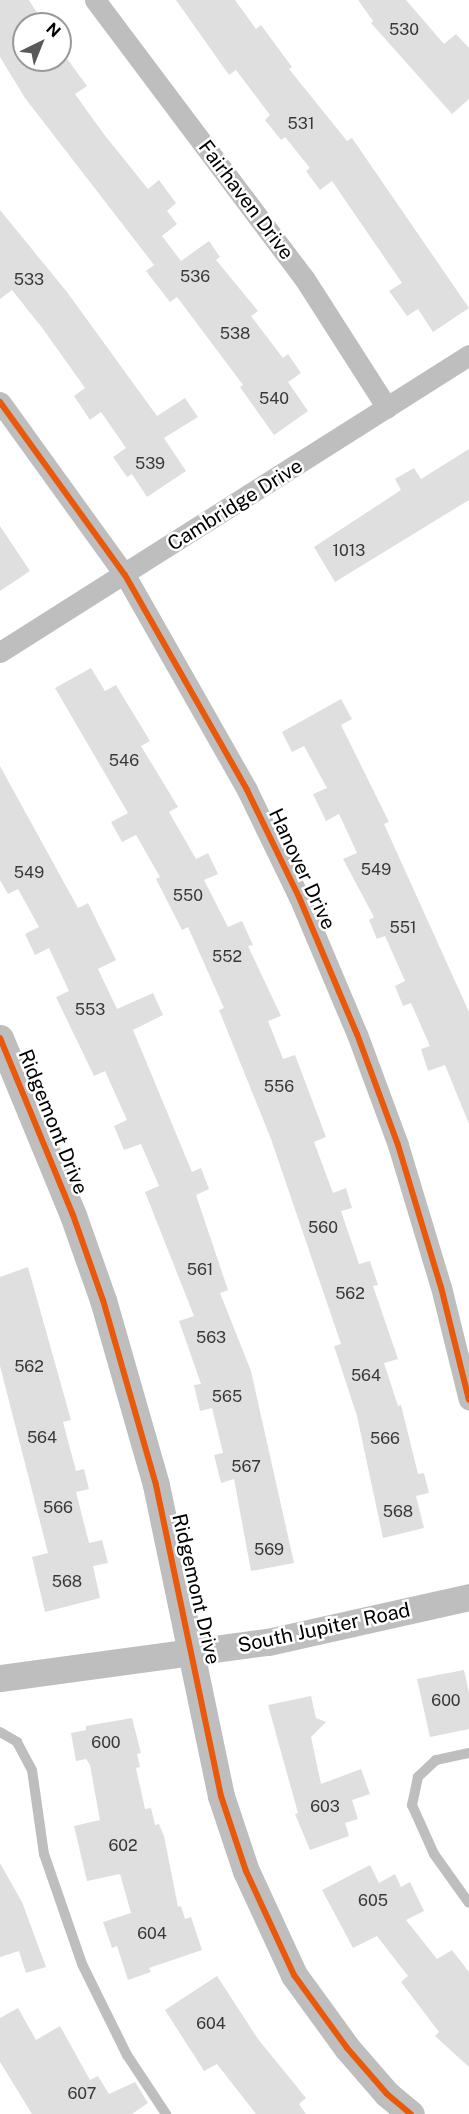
<!DOCTYPE html>
<style>
body{margin:0}
#map{position:relative;width:469px;height:2114px;overflow:hidden;background:#fff;font-family:"Public Sans",sans-serif}
div>[style]{position:absolute}
[style*='--x']{left:calc(var(--x)*1px);top:calc(var(--y)*1px);width:calc(var(--w)*1px);rotate:calc(var(--a)*1deg)}
.building>*{inset:0;background:#dfdfdf}
.service>*{height:10px;margin:-5px;padding:0 5px;transform-origin:5px;border-radius:5px;background:#bebebe}
.minor>*{height:21px;margin:-10.5px;padding:0 10.5px;transform-origin:10.5px;border-radius:10.5px;background:#bebebe}
.tertiary>*{height:27px;margin:-13.5px;padding:0 13.5px;transform-origin:13.5px;border-radius:13.5px;background:#bebebe}
.cycleway>*{height:6px;margin:-3px;padding:0 3px;transform-origin:3px;border-radius:3px;background:#e8590c}
span{translate:-50% -50%;white-space:nowrap;text-align:center;line-height:1.15;-webkit-text-stroke:5px #fff;paint-order:stroke}
.number-label{font-size:16px;color:#383838}
.number-label span{-webkit-text-stroke-width:0}
.street-label{font-size:20px;color:#000}
.north{position:absolute;left:12px;top:12px;width:60px;height:60px;box-sizing:border-box;background:#fff;border:2px solid #999;border-radius:50%;rotate:43deg;font-size:16px;font-weight:700;line-height:24px;text-align:center;color:#000}
.north::after{content:'';display:block;margin:auto;width:21px;height:27px;background:#595959;clip-path:polygon(50% 0,100% 100%,50% 72%,0 100%)}
</style>
<div id="map">
<div class="building">
<div style="clip-path:polygon(0 0,29px 0,44px 24px,24px 24px,24px 60px,60px 60px,60px 49px,87px 86px,75px 94px,103px 133px,148px 189px,159px 180px,176px 203px,167px 211px,177px 224px,162px 236px,181px 261px,209px 241px,220px 257px,216px 260px,258px 311px,251px 316px,283px 358px,288px 354px,301px 373px,288px 382px,308px 411px,274px 435px,240px 387px,243px 385px,177px 297px,170px 302px,146px 271px,154px 265px,25px 98px,0 57px)"></div>
<div style="clip-path:polygon(176px 0,235px 0,256px 29px,261px 25px,292px 67px,289px 69px,347px 141px,352px 138px,469px 308px,433px 332px,418px 309px,407px 316px,389px 291px,402px 283px,332px 181px,320px 190px,306px 171px,310px 168px,285px 137px,281px 140px,265px 120px,270px 115px,236px 70px,229px 75px)"></div>
<div style="clip-path:polygon(358px 0,406px 0,444px 44px,456px 34px,469px 48px,469px 99px,452px 114px,371px 23px,373px 21px)"></div>
<div style="clip-path:polygon(0 210px,67px 292px,157px 416px,185px 398px,198px 417px,164px 438px,186px 471px,147px 497px,132px 474px,127px 477px,113px 457px,126px 448px,101px 412px,90px 420px,74px 396px,85px 388px,43px 329px,12px 290px,0 299px)"></div>
<div style="clip-path:polygon(469px 449px,469px 500px,335px 582px,314px 547px,401px 490px,395px 479px,414px 468px,421px 479px)"></div>
<div style="clip-path:polygon(0 526px,30px 571px,0 591px)"></div>
<div style="clip-path:polygon(91px 668px,105px 691px,116px 685px,150px 741px,141px 746px,178px 807px,169px 812px,196px 859px,208px 853px,218px 874px,204px 880px,228px 927px,242px 921px,253px 945px,248px 946px,281px 1016px,268px 1021px,283px 1059px,295px 1055px,326px 1137px,314px 1142px,333px 1193px,346px 1188px,352px 1208px,341px 1211px,359px 1264px,370px 1261px,378px 1285px,373px 1286px,398px 1359px,384px 1363px,398px 1406px,401px 1405px,418px 1474px,424px 1473px,429px 1493px,416px 1496px,424px 1528px,383px 1538px,357px 1416px,334px 1346px,341px 1344px,271px 1139px,219px 1010px,224px 1008px,188px 927px,182px 930px,156px 879px,160px 877px,136px 835px,122px 842px,111px 822px,128px 813px,55px 688px)"></div>
<div style="clip-path:polygon(341px 699px,352px 719px,341px 725px,389px 822px,384px 824px,469px 1012px,469px 1124px,445px 1065px,428px 1071px,421px 1049px,430px 1046px,411px 1003px,403px 1006px,395px 986px,405px 981px,385px 936px,377px 939px,369px 920px,374px 917px,343px 859px,357px 853px,339px 814px,326px 821px,313px 794px,327px 788px,304px 746px,292px 752px,282px 732px)"></div>
<div style="clip-path:polygon(0 766px,78px 908px,88px 903px,116px 960px,98px 969px,117px 1009px,153px 993px,163px 1015px,133px 1030px,192px 1172px,201px 1168px,209px 1189px,196px 1195px,228px 1290px,220px 1293px,251px 1371px,294px 1563px,251px 1571px,234px 1479px,221px 1483px,214px 1455px,223px 1453px,212px 1408px,200px 1411px,194px 1385px,201px 1384px,179px 1321px,194px 1316px,145px 1192px,159px 1186px,141px 1144px,124px 1150px,114px 1126px,127px 1120px,105px 1071px,94px 1076px,56px 997px,69px 991px,49px 948px,35px 955px,25px 934px,39px 927px,18px 889px,8px 894px,0 880px)"></div>
<div style="clip-path:polygon(28px 1267px,71px 1420px,63px 1422px,76px 1471px,84px 1469px,89px 1489px,76px 1492px,89px 1543px,102px 1540px,108px 1563px,93px 1566px,100px 1598px,45px 1612px,32px 1557px,48px 1553px,0 1366px,0 1277px)"></div>
<div style="clip-path:polygon(464px 1670px,469px 1693px,469px 1729px,430px 1737px,417px 1679px)"></div>
<div style="clip-path:polygon(311px 1696px,316px 1718px,326px 1722px,311px 1737px,321px 1784px,361px 1769px,370px 1794px,352px 1800px,358px 1819px,345px 1823px,349px 1836px,310px 1850px,295px 1814px,298px 1813px,268px 1705px)"></div>
<div style="clip-path:polygon(132px 1718px,141px 1753px,137px 1754px,140px 1767px,136px 1768px,145px 1809px,151px 1808px,155px 1825px,159px 1824px,164px 1836px,178px 1907px,181px 1906px,185px 1919px,191px 1917px,202px 1950px,149px 1968px,151px 1972px,128px 1980px,117px 1946px,112px 1948px,103px 1922px,131px 1913px,120px 1874px,87px 1881px,74px 1826px,100px 1820px,90px 1765px,86px 1759px,76px 1761px,71px 1733px,86px 1730px,86px 1726px)"></div>
<div style="clip-path:polygon(0 1863px,22px 1902px,46px 1967px,26px 1973px,19px 1951px,0 1957px)"></div>
<div style="clip-path:polygon(370px 1865px,379px 1883px,395px 1874px,401px 1887px,410px 1882px,424px 1911px,406px 1920px,437px 1959px,452px 1950px,469px 1972px,469px 2067px,435px 2036px,439px 2032px,401px 1982px,408px 1976px,377px 1936px,353px 1948px,322px 1890px)"></div>
<div style="clip-path:polygon(217px 1976px,258px 2039px,306px 2098px,299px 2104px,306px 2114px,256px 2114px,217px 2064px,204px 2071px,165px 2010px)"></div>
<div style="clip-path:polygon(18px 2008px,36px 2040px,60px 2026px,90px 2080px,98px 2076px,109px 2094px,135px 2082px,148px 2103px,132px 2114px,32px 2114px,0 2062px,0 2018px)"></div>
</div>
<div class="service">
<div style="--x:0;--y:1732;--w:20;--a:30"></div>
<div style="--x:17;--y:1742;--w:32;--a:62"></div>
<div style="--x:32;--y:1770;--w:85;--a:81.9"></div>
<div style="--x:44;--y:1854;--w:116;--a:70.9"></div>
<div style="--x:82;--y:1964;--w:102;--a:63.7"></div>
<div style="--x:127;--y:2055;--w:71;--a:56.5"></div>
<div style="--x:469;--y:1753;--w:34;--a:168"></div>
<div style="--x:436;--y:1760;--w:25;--a:137"></div>
<div style="--x:418;--y:1777;--w:29;--a:102"></div>
<div style="--x:412;--y:1805;--w:54;--a:65.8"></div>
<div style="--x:434;--y:1854;--w:60;--a:54.5"></div>
</div>
<div class="minor">
<div style="--x:95;--y:0;--w:348;--a:53.1"></div>
<div style="--x:304;--y:278;--w:154;--a:57.4"></div>
<div style="--x:0;--y:402;--w:213;--a:54.2"></div>
<div style="--x:125;--y:575;--w:247;--a:60.4"></div>
<div style="--x:247;--y:790;--w:119;--a:64.1"></div>
<div style="--x:299;--y:897;--w:149;--a:67.1"></div>
<div style="--x:357;--y:1034;--w:118;--a:69.7"></div>
<div style="--x:398;--y:1145;--w:148;--a:73.2"></div>
<div style="--x:441;--y:1287;--w:116;--a:76.1"></div>
<div style="--x:0;--y:652;--w:555;--a:-32.34"></div>
</div>
<div class="tertiary">
<div style="--x:0;--y:1038;--w:191;--a:67.6"></div>
<div style="--x:73;--y:1215;--w:90;--a:70.6"></div>
<div style="--x:103;--y:1300;--w:192;--a:74"></div>
<div style="--x:156;--y:1485;--w:318;--a:78.2"></div>
<div style="--x:221;--y:1796;--w:79;--a:71.6"></div>
<div style="--x:246;--y:1871;--w:115;--a:65.2"></div>
<div style="--x:294;--y:1975;--w:90;--a:54"></div>
<div style="--x:347;--y:2048;--w:61;--a:49"></div>
<div style="--x:387;--y:2094;--w:31;--a:40"></div>
<div style="--x:0;--y:1678;--w:270;--a:-7.7"></div>
<div style="--x:268;--y:1642;--w:206;--a:-12.6"></div>
</div>
<div class="cycleway">
<div style="--x:0;--y:402;--w:213;--a:54.2"></div>
<div style="--x:125;--y:575;--w:247;--a:60.4"></div>
<div style="--x:247;--y:790;--w:119;--a:64.1"></div>
<div style="--x:299;--y:897;--w:149;--a:67.1"></div>
<div style="--x:357;--y:1034;--w:118;--a:69.7"></div>
<div style="--x:398;--y:1145;--w:148;--a:73.2"></div>
<div style="--x:441;--y:1287;--w:116;--a:76.1"></div>
<div style="--x:0;--y:1038;--w:191;--a:67.6"></div>
<div style="--x:73;--y:1215;--w:90;--a:70.6"></div>
<div style="--x:103;--y:1300;--w:192;--a:74"></div>
<div style="--x:156;--y:1485;--w:318;--a:78.2"></div>
<div style="--x:221;--y:1796;--w:79;--a:71.6"></div>
<div style="--x:246;--y:1871;--w:115;--a:65.2"></div>
<div style="--x:294;--y:1975;--w:90;--a:54"></div>
<div style="--x:347;--y:2048;--w:61;--a:49"></div>
<div style="--x:387;--y:2094;--w:31;--a:40"></div>
</div>
<div class="number-label">
<span style="left:404px;top:30px">530</span>
<span style="left:301px;top:124px">531</span>
<span style="left:195px;top:277px">536</span>
<span style="left:29px;top:280px">533</span>
<span style="left:235px;top:334px">538</span>
<span style="left:274px;top:399px">540</span>
<span style="left:150px;top:464px">539</span>
<span style="left:349px;top:551px">1013</span>
<span style="left:124px;top:761px">546</span>
<span style="left:376px;top:870px">549</span>
<span style="left:29px;top:873px">549</span>
<span style="left:188px;top:896px">550</span>
<span style="left:403px;top:928px">551</span>
<span style="left:227px;top:957px">552</span>
<span style="left:90px;top:1010px">553</span>
<span style="left:279px;top:1087px">556</span>
<span style="left:323px;top:1228px">560</span>
<span style="left:200px;top:1270px">561</span>
<span style="left:350px;top:1294px">562</span>
<span style="left:211px;top:1338px">563</span>
<span style="left:29px;top:1367px">562</span>
<span style="left:366px;top:1376px">564</span>
<span style="left:227px;top:1397px">565</span>
<span style="left:42px;top:1438px">564</span>
<span style="left:385px;top:1439px">566</span>
<span style="left:246px;top:1467px">567</span>
<span style="left:58px;top:1508px">566</span>
<span style="left:398px;top:1512px">568</span>
<span style="left:269px;top:1550px">569</span>
<span style="left:67px;top:1582px">568</span>
<span style="left:446px;top:1701px">600</span>
<span style="left:106px;top:1743px">600</span>
<span style="left:325px;top:1807px">603</span>
<span style="left:123px;top:1846px">602</span>
<span style="left:373px;top:1901px">605</span>
<span style="left:152px;top:1934px">604</span>
<span style="left:211px;top:2024px">604</span>
<span style="left:82px;top:2094px">607</span>
</div>
<div class="street-label">
<span style="left:246px;top:200px;rotate:53deg">Fairhaven Drive</span>
<span style="left:235px;top:505px;rotate:-32deg">Cambridge Drive</span>
<span style="left:302px;top:869px;rotate:65deg">Hanover Drive</span>
<span style="left:53px;top:1122px;rotate:68deg">Ridgemont Drive</span>
<span style="left:196px;top:1589px;rotate:77deg">Ridgemont Drive</span>
<span style="left:324px;top:1628px;rotate:-12deg">South Jupiter Road</span>
</div>
<div class="north">N</div>
</div>
